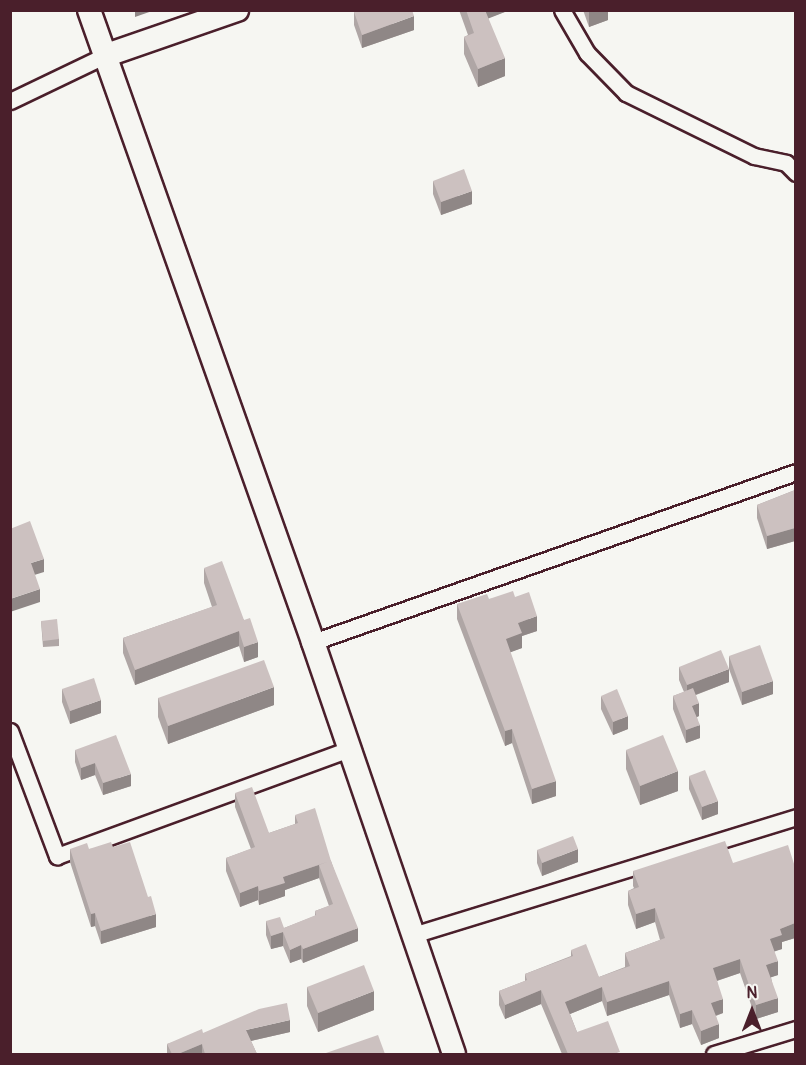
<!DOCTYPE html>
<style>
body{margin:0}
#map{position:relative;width:806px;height:1065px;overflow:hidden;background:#f6f6f2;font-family:Pangolin,sans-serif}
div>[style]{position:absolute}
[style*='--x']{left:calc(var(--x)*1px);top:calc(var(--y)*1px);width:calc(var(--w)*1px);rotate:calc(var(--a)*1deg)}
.roads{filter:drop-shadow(2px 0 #4a1f2b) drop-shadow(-2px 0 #4a1f2b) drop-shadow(0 2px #4a1f2b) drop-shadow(0 -2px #4a1f2b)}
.street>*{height:15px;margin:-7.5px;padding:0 7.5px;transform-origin:7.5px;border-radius:7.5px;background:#f6f6f2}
.secondary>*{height:22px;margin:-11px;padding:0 11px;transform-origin:11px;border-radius:11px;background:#f6f6f2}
.wall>*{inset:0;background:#afa6a5}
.shaded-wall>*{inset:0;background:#8f8786}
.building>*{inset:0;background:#ccc1c0}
span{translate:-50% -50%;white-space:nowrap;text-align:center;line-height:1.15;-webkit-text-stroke:4.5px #f6f6f2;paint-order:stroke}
.frame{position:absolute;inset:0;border:12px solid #4a1f2b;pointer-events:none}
.north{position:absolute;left:722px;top:981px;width:60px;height:60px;-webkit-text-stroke:4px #f6f6f2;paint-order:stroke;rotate:0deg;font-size:16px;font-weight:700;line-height:24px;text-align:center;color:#4a1f2b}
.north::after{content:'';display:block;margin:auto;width:21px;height:27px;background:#4a1f2b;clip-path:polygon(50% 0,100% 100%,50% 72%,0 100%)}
</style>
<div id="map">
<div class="roads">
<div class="street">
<div style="--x:562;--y:10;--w:50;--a:59.8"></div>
<div style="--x:587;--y:53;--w:56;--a:45.7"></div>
<div style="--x:626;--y:93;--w:143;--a:26.2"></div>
<div style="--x:754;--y:156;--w:33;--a:12"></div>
<div style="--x:786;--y:163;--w:14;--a:45"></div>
<div style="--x:10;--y:101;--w:104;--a:-25.6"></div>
<div style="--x:313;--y:642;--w:512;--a:-19.39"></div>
<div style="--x:10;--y:731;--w:134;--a:69.4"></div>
<div style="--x:57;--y:856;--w:312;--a:-20.1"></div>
<div style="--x:413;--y:935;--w:401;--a:-17.1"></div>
<div style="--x:714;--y:1054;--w:86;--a:-17"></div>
</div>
<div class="secondary">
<div style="--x:89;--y:10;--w:671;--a:70.48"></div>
<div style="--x:313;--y:642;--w:435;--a:71.1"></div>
<div style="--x:104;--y:56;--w:141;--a:-19.1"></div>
</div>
</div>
<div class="wall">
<div style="clip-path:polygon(459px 10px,510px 10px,488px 18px,505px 76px,478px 87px,464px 54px,464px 37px,468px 35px)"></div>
<div style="clip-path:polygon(583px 10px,608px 10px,608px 20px,589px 27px)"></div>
<div style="clip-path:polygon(354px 12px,414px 30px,362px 48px,354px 25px)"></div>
<div style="clip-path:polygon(433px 181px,472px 204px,441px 215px,433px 194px)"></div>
<div style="clip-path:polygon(795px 490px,795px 541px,767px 549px,757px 518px,757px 505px)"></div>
<div style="clip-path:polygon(204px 568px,244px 620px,258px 657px,244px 662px,239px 646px,135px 685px,123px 653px,123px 638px,212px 607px,204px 583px)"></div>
<div style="clip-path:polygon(515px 597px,537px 631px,522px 636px,522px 648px,510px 652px,556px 796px,532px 804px,512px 743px,505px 746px,457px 619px,457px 604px,489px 599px)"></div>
<div style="clip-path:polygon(41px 621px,59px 639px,59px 646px,43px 647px)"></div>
<div style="clip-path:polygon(729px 656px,773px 694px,742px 705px,729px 669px)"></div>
<div style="clip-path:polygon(679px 667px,729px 682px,696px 695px,699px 716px,697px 717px,700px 738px,686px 743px,673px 709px,673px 696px,684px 692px,679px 680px)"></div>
<div style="clip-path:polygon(62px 689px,101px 713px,70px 724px,62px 702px)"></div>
<div style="clip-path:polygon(601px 696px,628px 729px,613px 735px,601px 709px)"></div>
<div style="clip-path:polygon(158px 698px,274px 705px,168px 744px,158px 717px)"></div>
<div style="clip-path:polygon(75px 750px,131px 786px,103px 795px,95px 775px,81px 780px,75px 762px)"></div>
<div style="clip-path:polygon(626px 750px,678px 791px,640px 805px,626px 769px)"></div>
<div style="clip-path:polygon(689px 776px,718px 814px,702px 820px,689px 789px)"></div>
<div style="clip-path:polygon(235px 793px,269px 833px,295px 824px,295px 815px,331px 861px,358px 941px,303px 963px,301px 959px,290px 963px,283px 946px,271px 949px,266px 935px,266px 921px,284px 928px,315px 916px,315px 911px,329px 906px,319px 878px,285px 890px,285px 896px,259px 905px,258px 900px,240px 907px,226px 871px,226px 858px,251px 849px,235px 807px)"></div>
<div style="clip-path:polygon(113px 847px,156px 927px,101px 944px,95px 926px,91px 927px,70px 862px,70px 849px,89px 849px)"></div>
<div style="clip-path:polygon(537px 850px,578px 862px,542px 876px,537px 863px)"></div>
<div style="clip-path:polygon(733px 863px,795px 867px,795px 938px,782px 942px,782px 949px,774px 951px,778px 975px,771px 977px,778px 1012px,756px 1019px,740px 973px,717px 981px,723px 1013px,716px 1016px,719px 1038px,701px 1045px,692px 1024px,680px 1028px,669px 995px,607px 1016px,602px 1001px,570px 1014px,577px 1032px,620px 1054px,562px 1054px,541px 1004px,505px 1019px,499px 1005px,499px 991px,525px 981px,525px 974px,571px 956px,571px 950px,599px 977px,625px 967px,625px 953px,660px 940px,655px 922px,636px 929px,628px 905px,628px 891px,634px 888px,633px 886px,633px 871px)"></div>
<div style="clip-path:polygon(307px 987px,374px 1010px,318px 1032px,307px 1006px)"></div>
<div style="clip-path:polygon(290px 1032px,251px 1041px,257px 1054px,167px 1054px,167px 1044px,203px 1033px)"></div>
</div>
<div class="shaded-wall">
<div style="clip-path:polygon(135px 10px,155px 10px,135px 17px)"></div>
<div style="clip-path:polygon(482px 10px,510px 10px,482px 21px)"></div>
<div style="clip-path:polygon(589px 10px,608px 10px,608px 20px,589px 27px)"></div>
<div style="clip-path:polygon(414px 16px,414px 30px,362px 48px,362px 35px)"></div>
<div style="clip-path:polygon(505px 58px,505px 76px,478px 87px,478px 69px)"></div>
<div style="clip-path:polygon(472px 191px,472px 204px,441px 215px,441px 202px)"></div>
<div style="clip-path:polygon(795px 528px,795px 541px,767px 549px,767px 536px)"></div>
<div style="clip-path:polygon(44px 559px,44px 572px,31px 576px,31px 563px)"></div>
<div style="clip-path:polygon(40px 589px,40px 602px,10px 612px,10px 599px)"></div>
<div style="clip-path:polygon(537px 616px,537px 631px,522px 636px,522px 648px,506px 654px,506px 639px,518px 623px)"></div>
<div style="clip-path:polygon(239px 631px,239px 646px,135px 685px,135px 670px)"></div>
<div style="clip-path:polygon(258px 642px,258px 657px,244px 662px,244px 647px)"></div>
<div style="clip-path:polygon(729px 669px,729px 682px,687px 698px,687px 685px)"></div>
<div style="clip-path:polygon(773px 681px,773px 694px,742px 705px,742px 692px)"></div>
<div style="clip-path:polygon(274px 687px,274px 705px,168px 744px,168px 726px)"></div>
<div style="clip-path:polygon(101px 700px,101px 713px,70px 724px,70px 711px)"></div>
<div style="clip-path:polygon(699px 703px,699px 716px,692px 719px,692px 706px)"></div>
<div style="clip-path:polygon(628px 716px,628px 729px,613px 735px,613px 722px)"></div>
<div style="clip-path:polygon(700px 725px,700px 738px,686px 743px,686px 730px)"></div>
<div style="clip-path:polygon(512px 729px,512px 743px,505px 746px,505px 731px)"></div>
<div style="clip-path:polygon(95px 763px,95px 775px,81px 780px,81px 768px)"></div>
<div style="clip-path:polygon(678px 771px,678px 791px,640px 805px,640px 786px)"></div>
<div style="clip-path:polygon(131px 774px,131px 786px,103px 795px,103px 783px)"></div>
<div style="clip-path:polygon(556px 781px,556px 796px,532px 804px,532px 789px)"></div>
<div style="clip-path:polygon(718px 801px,718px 814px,702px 820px,702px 807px)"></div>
<div style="clip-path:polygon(578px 849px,578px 862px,542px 876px,542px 863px)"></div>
<div style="clip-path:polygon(319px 865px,319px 878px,285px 890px,285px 896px,259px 905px,259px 891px,283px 877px)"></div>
<div style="clip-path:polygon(258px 886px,258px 900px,240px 907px,240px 893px)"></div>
<div style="clip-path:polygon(655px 908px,655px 922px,636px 929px,636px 914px)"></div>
<div style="clip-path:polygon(95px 913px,95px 926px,91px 927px,91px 914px)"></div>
<div style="clip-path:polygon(156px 914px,156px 927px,101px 944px,101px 931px)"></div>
<div style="clip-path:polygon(795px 923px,795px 938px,782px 942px,782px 949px,770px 953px,770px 939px,780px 929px)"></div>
<div style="clip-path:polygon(358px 928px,358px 941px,303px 963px,303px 949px)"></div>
<div style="clip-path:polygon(283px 932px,283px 946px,271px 949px,271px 936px)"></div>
<div style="clip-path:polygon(301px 945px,301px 959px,290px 963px,290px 950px)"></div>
<div style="clip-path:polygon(740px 959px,740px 973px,713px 982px,713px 968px)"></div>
<div style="clip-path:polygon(778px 961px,778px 975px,766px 979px,766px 965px)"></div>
<div style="clip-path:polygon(669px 981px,669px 995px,607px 1016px,607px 1002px)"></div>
<div style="clip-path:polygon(602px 987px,602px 1001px,565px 1016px,565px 1002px)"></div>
<div style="clip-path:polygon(541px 990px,541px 1004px,505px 1019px,505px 1005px)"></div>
<div style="clip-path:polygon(374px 991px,374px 1010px,318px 1032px,318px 1013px)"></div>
<div style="clip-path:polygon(778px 998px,778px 1012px,756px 1019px,756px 1005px)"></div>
<div style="clip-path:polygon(723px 999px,723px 1013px,711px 1017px,711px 1003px)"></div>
<div style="clip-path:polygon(692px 1010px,692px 1024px,680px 1028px,680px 1014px)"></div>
<div style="clip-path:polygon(290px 1020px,290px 1032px,246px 1042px,246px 1030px)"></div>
<div style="clip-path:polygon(719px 1024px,719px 1038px,701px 1045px,701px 1031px)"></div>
<div style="clip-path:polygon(202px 1044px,202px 1054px,178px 1054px)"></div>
</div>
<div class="building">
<div style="clip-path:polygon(357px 10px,412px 10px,414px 16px,362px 35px,354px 12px)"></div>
<div style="clip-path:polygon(466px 10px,485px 10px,505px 58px,478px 69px,464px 37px,474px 33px)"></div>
<div style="clip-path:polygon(464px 169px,472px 191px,441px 202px,433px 181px)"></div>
<div style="clip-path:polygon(795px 490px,795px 528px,767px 536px,757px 505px)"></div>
<div style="clip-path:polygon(30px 521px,44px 559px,31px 563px,40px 589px,10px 599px,10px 529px)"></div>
<div style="clip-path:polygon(222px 561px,244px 620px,250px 618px,258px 642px,244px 647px,239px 631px,135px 670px,123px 638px,217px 605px,204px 568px)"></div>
<div style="clip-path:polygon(513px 591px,515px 597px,529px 592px,537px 616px,518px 623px,522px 633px,506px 639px,556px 781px,532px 789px,512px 729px,505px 731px,457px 604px,487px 594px,489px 599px)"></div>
<div style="clip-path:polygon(57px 619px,59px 639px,43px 641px,41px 621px)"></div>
<div style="clip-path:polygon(760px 645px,773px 681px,742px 692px,729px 656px)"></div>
<div style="clip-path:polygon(721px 650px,729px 669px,687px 685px,679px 667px)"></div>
<div style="clip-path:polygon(264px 660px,274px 687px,168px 726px,158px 698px)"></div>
<div style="clip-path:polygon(94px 678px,101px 700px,70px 711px,62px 689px)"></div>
<div style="clip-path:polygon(693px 688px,699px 703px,692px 706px,700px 725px,686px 730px,673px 696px)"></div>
<div style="clip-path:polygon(617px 689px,628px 716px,613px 722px,601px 696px)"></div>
<div style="clip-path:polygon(116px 735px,131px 774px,103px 783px,95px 763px,81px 768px,75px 750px)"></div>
<div style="clip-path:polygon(663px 735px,678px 771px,640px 786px,626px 750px)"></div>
<div style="clip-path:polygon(705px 770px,718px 801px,702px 807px,689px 776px)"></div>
<div style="clip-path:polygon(252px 787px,269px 833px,298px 823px,295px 815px,315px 808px,331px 861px,358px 928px,303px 949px,301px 945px,290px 950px,283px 932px,271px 936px,266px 921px,280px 917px,284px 928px,316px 915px,315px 911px,333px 904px,319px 865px,327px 862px,283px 877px,285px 883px,259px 891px,258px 886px,240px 893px,226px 858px,255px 847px,235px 793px)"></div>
<div style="clip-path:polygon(573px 836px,578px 849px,542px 863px,537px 850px)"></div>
<div style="clip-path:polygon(725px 841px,733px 863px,788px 845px,795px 867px,795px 923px,780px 929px,782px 935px,770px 939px,778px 961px,766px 965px,778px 998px,756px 1005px,740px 959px,713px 968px,723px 999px,711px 1003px,719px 1024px,701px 1031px,692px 1010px,680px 1014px,669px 981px,607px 1002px,602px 987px,565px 1002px,577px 1032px,608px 1021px,620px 1052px,612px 1054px,568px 1054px,541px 990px,505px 1005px,499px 991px,527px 980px,525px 974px,573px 956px,571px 950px,586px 944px,599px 977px,630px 966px,625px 953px,665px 938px,655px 908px,636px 914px,628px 891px,639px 887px,633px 871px)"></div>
<div style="clip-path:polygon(111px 842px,113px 847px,130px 842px,148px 897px,151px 896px,156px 914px,101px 931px,95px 913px,91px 914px,70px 849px,87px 843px,89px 849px)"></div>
<div style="clip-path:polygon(364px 965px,374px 991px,318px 1013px,307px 987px)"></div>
<div style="clip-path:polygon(287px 1003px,290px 1020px,246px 1030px,257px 1054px,205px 1054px,202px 1044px,178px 1054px,172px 1054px,167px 1044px,202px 1029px,203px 1033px,259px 1009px)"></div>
<div style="clip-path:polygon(378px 1035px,385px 1054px,327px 1054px,326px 1053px)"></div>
</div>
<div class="frame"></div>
<div class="north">N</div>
</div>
